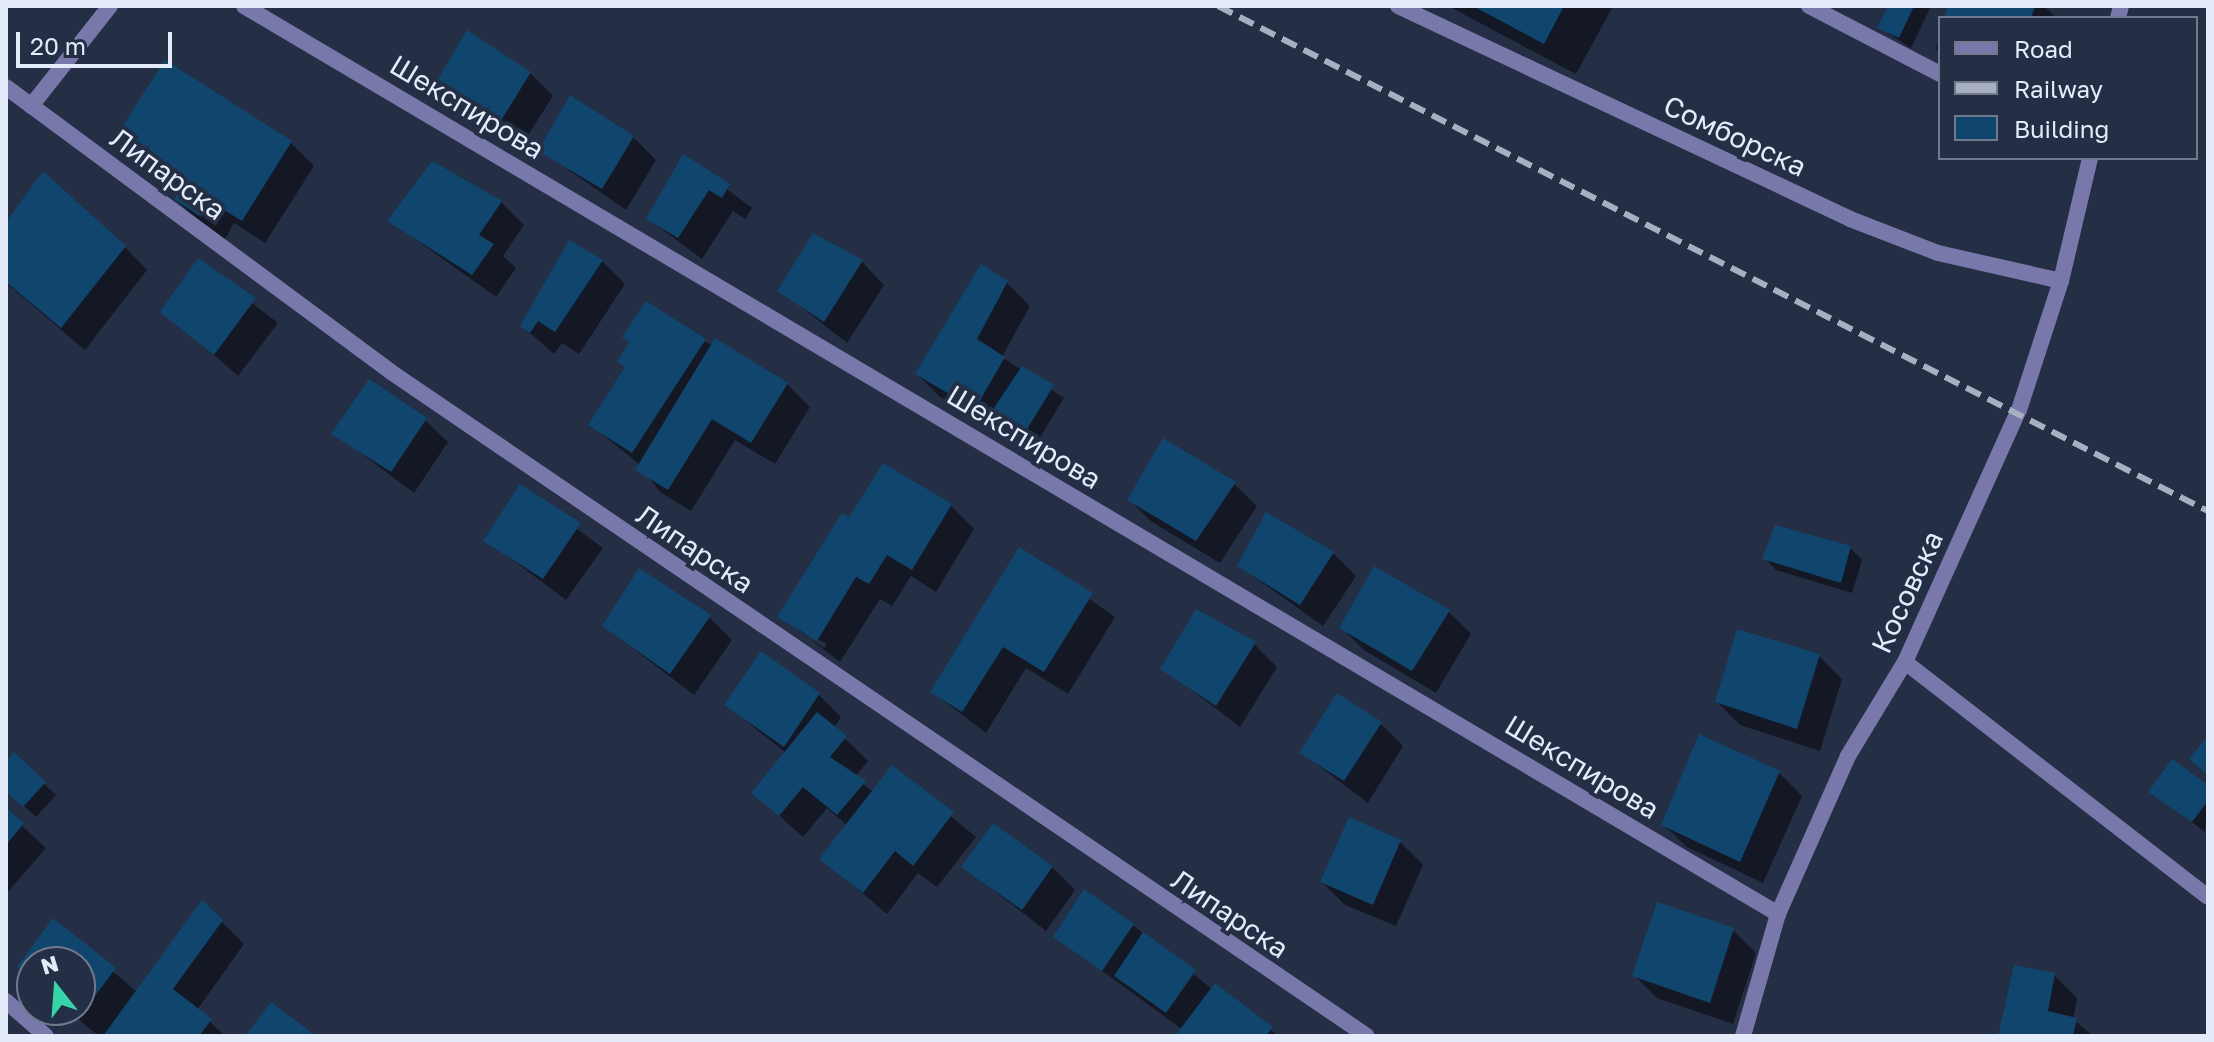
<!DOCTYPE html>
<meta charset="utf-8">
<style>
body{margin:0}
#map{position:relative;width:2214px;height:1042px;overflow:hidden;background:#242e45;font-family:"Golos Text",sans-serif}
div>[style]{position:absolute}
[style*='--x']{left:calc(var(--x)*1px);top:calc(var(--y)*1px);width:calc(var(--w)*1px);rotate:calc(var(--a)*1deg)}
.shadow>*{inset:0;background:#0007}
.building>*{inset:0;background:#10466e}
.minor>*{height:16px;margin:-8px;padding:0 8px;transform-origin:8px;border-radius:8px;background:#7878aa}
.tertiary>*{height:16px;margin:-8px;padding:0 8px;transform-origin:8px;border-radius:8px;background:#7878aa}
.rail>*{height:6px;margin-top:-3px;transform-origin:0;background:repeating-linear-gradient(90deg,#a7afc1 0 16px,transparent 0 24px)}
span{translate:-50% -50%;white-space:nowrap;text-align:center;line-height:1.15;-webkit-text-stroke:8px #242e45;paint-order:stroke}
.street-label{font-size:28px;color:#e4ebfa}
.frame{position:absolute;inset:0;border:8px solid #e4ebfa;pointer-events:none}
.legend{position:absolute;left:1938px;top:16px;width:260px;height:144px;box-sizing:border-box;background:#242e45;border:2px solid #717a8d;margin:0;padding:10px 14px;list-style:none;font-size:24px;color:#e4ebfa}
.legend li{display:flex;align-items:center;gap:16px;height:40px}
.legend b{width:40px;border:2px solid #717a8d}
.north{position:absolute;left:16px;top:946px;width:80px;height:80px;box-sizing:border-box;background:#242e45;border:2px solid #717a8d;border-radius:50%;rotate:343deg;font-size:22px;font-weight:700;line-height:32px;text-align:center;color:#e4ebfa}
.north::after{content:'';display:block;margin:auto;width:28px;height:36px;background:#36d4a7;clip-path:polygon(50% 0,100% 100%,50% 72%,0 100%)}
.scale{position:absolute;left:16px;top:32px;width:156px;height:36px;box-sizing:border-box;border:4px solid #e4ebfa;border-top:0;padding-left:10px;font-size:24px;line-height:28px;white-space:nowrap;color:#e4ebfa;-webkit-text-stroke:6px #242e45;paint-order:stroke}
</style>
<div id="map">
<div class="shadow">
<div style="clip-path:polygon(1448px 6px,1613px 6px,1576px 74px)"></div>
<div style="clip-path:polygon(1890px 6px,1931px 6px,1911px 48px,1880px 28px)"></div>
<div style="clip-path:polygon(1950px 6px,2044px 6px,2056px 18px,1946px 18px)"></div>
<div style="clip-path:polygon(1940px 36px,1940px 54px,1936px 49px)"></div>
<div style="clip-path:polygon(166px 63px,291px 143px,314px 166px,265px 243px,234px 223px,225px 239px,199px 222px,176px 199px,182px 190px,117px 139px)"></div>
<div style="clip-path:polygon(530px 73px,553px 96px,520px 148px,457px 111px,434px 88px)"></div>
<div style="clip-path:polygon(633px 137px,656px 160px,626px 210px,540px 150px)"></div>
<div style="clip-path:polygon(683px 156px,752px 208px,745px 219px,733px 211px,702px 259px,648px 219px)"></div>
<div style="clip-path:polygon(501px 202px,524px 225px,503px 256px,516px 268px,496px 297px,390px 221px)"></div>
<div style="clip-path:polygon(6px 225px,125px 247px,147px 270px,85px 350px,6px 283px)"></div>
<div style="clip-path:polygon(198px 261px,278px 323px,238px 376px,163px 311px)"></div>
<div style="clip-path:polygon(602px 261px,625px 284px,579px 354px,562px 343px,554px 354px,522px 326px)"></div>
<div style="clip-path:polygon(862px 262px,884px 285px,847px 343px,780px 290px)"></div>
<div style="clip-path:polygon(1007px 283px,1030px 306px,1002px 357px,1064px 398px,1035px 446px,940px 397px,917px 374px)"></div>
<div style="clip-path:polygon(704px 341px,787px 384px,810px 407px,775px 464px,735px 440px,691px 511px,660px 492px,640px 465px,591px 425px)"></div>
<div style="clip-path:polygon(425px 420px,448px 442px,414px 493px,334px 433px)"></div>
<div style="clip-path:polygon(1234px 484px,1257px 506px,1220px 563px,1152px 522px,1129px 500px)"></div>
<div style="clip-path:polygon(520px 487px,603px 548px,566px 600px,486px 540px)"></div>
<div style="clip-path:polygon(evenodd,951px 506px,974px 529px,936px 592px,911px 576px,892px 606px,880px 599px,840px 662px,780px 616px,850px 519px,951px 506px,804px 631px,827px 644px,824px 648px,804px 635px,804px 631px)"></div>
<div style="clip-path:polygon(1850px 548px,1862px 560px,1852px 593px,1776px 570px,1765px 558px)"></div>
<div style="clip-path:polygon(1020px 550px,1115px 617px,1068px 694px,1026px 668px,986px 733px,932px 692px)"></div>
<div style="clip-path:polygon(1333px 553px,1356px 576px,1323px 626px,1239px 566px)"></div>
<div style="clip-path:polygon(1449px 612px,1471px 634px,1436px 693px,1364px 650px,1341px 627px)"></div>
<div style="clip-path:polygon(709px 617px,732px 640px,694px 695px,604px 626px)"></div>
<div style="clip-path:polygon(1254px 644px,1277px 667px,1240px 727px,1163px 668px)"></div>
<div style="clip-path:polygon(1819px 656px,1842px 679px,1820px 751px,1740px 725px,1717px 702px)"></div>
<div style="clip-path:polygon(818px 694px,841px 717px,834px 728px,868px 761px,855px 777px,873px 792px,892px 768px,976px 837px,937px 887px,918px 873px,887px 914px,822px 859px,848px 826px,827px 808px,803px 837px,754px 793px,786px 753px,726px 705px)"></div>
<div style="clip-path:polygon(1380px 723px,1403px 746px,1368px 803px,1302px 753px)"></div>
<div style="clip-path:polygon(14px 755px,56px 795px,36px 817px,6px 790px,6px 764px)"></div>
<div style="clip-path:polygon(1779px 773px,1802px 796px,1763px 883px,1687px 847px,1664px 825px)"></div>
<div style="clip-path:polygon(2208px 788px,2205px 832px,2151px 791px)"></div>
<div style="clip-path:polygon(6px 811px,46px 848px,6px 894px)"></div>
<div style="clip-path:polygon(1400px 842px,1423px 865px,1396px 926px,1345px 905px,1322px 882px)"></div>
<div style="clip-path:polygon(964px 867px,1052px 867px,1075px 890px,1046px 931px)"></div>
<div style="clip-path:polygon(53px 921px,136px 991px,221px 921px,244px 944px,197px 1010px,225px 1036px,99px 1036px,67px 1010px,80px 1010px,80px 962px,32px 962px,32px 980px,20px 967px)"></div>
<div style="clip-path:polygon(1133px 925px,1213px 990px,1279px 1036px,1178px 1036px,1183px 1030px,1056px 937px)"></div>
<div style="clip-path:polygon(1733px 930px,1756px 953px,1733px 1024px,1657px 998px,1634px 975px)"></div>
<div style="clip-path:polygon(2054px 975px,2077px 998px,2073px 1019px,2093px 1036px,2000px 1036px)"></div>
</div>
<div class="building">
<div style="clip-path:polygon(1473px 6px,1564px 6px,1544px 44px)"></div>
<div style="clip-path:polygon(1888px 6px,1914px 6px,1899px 38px,1877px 28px)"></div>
<div style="clip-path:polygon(1948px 6px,2035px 6px,2031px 18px,1944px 18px)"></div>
<div style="clip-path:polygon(467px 30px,531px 72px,497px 127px,432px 89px)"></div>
<div style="clip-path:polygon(165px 60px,292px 141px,242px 221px,211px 202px,201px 217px,174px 199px,184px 185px,114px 139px)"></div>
<div style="clip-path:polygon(570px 95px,634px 136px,602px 189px,538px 151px)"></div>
<div style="clip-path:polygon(683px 154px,730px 184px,722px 198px,709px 190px,678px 238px,646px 219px)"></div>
<div style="clip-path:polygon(432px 161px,502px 201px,479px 235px,494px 244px,472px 275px,387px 221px)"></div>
<div style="clip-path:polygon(43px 171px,126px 246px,61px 328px,6px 282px,6px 222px)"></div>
<div style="clip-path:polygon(813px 233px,863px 260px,824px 322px,777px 291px)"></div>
<div style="clip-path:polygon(569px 240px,603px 260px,555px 332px,538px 321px,530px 333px,520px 326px)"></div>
<div style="clip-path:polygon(198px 258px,256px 298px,214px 355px,160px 312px)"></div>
<div style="clip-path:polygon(981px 264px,1008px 281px,977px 339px,1005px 357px,975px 409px,915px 374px)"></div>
<div style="clip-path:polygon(646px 301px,706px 339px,632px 453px,588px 425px,625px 367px,617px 362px,629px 342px,622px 337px)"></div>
<div style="clip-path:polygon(715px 338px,788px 383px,751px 443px,712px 419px,668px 490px,635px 470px)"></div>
<div style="clip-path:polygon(1022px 366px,1054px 385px,1023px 436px,988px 417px)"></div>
<div style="clip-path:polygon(369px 379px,427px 418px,391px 472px,331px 434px)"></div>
<div style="clip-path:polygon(1163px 438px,1236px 482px,1196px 541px,1127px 500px)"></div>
<div style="clip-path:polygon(883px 463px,952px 504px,912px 570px,887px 555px,869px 584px,856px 577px,817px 641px,777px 617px,842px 513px,849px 517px)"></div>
<div style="clip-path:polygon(520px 484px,581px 523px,543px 579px,483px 541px)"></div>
<div style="clip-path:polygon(1266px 512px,1334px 552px,1300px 605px,1237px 566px)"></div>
<div style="clip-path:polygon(1775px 525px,1851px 546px,1841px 583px,1762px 559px)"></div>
<div style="clip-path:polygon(1019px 547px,1093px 593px,1044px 672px,1003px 647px,962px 712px,930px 692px)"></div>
<div style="clip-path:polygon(1374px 566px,1450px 610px,1412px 671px,1339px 628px)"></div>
<div style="clip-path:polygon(639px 568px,711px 615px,670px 674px,602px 626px)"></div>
<div style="clip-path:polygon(1196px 609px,1256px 642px,1216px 706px,1160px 669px)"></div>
<div style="clip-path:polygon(1737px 629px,1820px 654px,1797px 729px,1715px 702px)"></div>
<div style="clip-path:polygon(761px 651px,820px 693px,784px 747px,724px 705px)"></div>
<div style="clip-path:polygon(1337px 693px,1382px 722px,1344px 781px,1299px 753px)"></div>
<div style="clip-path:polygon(817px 712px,847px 736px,830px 757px,866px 781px,837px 815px,803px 787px,779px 816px,751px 793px)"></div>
<div style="clip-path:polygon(1699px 734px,1780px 771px,1740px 862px,1661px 825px)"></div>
<div style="clip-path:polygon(2208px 735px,2208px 775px,2189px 759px)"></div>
<div style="clip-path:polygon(14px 752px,46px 782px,23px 807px,6px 792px,6px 761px)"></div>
<div style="clip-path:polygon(2172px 759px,2208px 785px,2208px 801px,2192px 822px,2148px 792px)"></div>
<div style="clip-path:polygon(892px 765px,954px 812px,913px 866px,895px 851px,863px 893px,819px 859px)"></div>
<div style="clip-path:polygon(6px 808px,24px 823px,6px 845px)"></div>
<div style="clip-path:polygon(1349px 817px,1401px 840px,1373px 905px,1320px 882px)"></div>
<div style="clip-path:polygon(993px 823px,1053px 866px,1022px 910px,961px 867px)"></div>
<div style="clip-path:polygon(1084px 889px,1134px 924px,1102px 971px,1053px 937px)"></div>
<div style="clip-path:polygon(202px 900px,223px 920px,173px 989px,212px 1019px,199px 1036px,103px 1036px)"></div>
<div style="clip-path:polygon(1657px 902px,1734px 928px,1710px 1003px,1632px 976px)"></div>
<div style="clip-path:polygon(53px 918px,116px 968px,78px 1018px,69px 1010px,80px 1010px,80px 962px,32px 962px,32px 980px,17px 967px)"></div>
<div style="clip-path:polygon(1143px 932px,1196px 970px,1166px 1013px,1114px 976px)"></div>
<div style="clip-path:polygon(2014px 965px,2055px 973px,2048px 1011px,2077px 1018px,2073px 1036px,1998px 1036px)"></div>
<div style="clip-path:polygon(1215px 983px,1273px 1027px,1266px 1036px,1175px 1036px)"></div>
<div style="clip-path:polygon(271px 1002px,316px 1036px,245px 1036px)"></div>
</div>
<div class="minor">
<div style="--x:244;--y:6;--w:1783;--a:30.62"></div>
<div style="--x:1398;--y:6;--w:500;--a:25.2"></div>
<div style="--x:1850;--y:219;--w:94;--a:21.1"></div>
<div style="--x:1938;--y:253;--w:126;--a:12.8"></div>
<div style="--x:1809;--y:6;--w:148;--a:27.4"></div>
<div style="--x:6;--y:87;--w:479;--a:36.5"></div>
<div style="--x:391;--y:372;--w:1180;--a:34.23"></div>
<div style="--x:31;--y:106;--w:127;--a:-51.7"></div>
<div style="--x:1905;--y:662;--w:383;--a:37.8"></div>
<div style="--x:6;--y:1001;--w:53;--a:41.2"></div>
</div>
<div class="tertiary">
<div style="--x:2118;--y:18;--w:12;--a:-76"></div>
<div style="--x:1743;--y:1036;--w:127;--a:-74"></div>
<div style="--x:1778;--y:914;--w:173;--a:-66.1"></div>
<div style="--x:1848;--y:756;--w:110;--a:-58.8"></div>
<div style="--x:1905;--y:662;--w:277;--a:-65.7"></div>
<div style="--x:2019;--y:410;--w:136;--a:-72"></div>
<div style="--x:2061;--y:281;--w:126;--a:-76.7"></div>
</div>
<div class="rail">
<div style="--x:1218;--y:6;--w:1111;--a:27.03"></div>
</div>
<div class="street-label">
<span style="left:467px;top:107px;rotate:31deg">Шекспирова</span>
<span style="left:1735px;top:136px;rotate:25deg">Сомборска</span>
<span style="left:168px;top:174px;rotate:36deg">Липарска</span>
<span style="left:1024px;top:437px;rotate:31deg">Шекспирова</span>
<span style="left:695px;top:549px;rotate:34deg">Липарска</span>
<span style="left:1907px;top:592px;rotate:-65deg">Косовска</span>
<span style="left:1582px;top:767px;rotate:31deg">Шекспирова</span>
<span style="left:1230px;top:914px;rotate:34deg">Липарска</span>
</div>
<div class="frame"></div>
<ul class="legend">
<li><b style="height:10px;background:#7878aa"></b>Road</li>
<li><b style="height:10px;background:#a7afc1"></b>Railway</li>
<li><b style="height:22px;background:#10466e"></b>Building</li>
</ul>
<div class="north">N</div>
<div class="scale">20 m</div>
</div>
